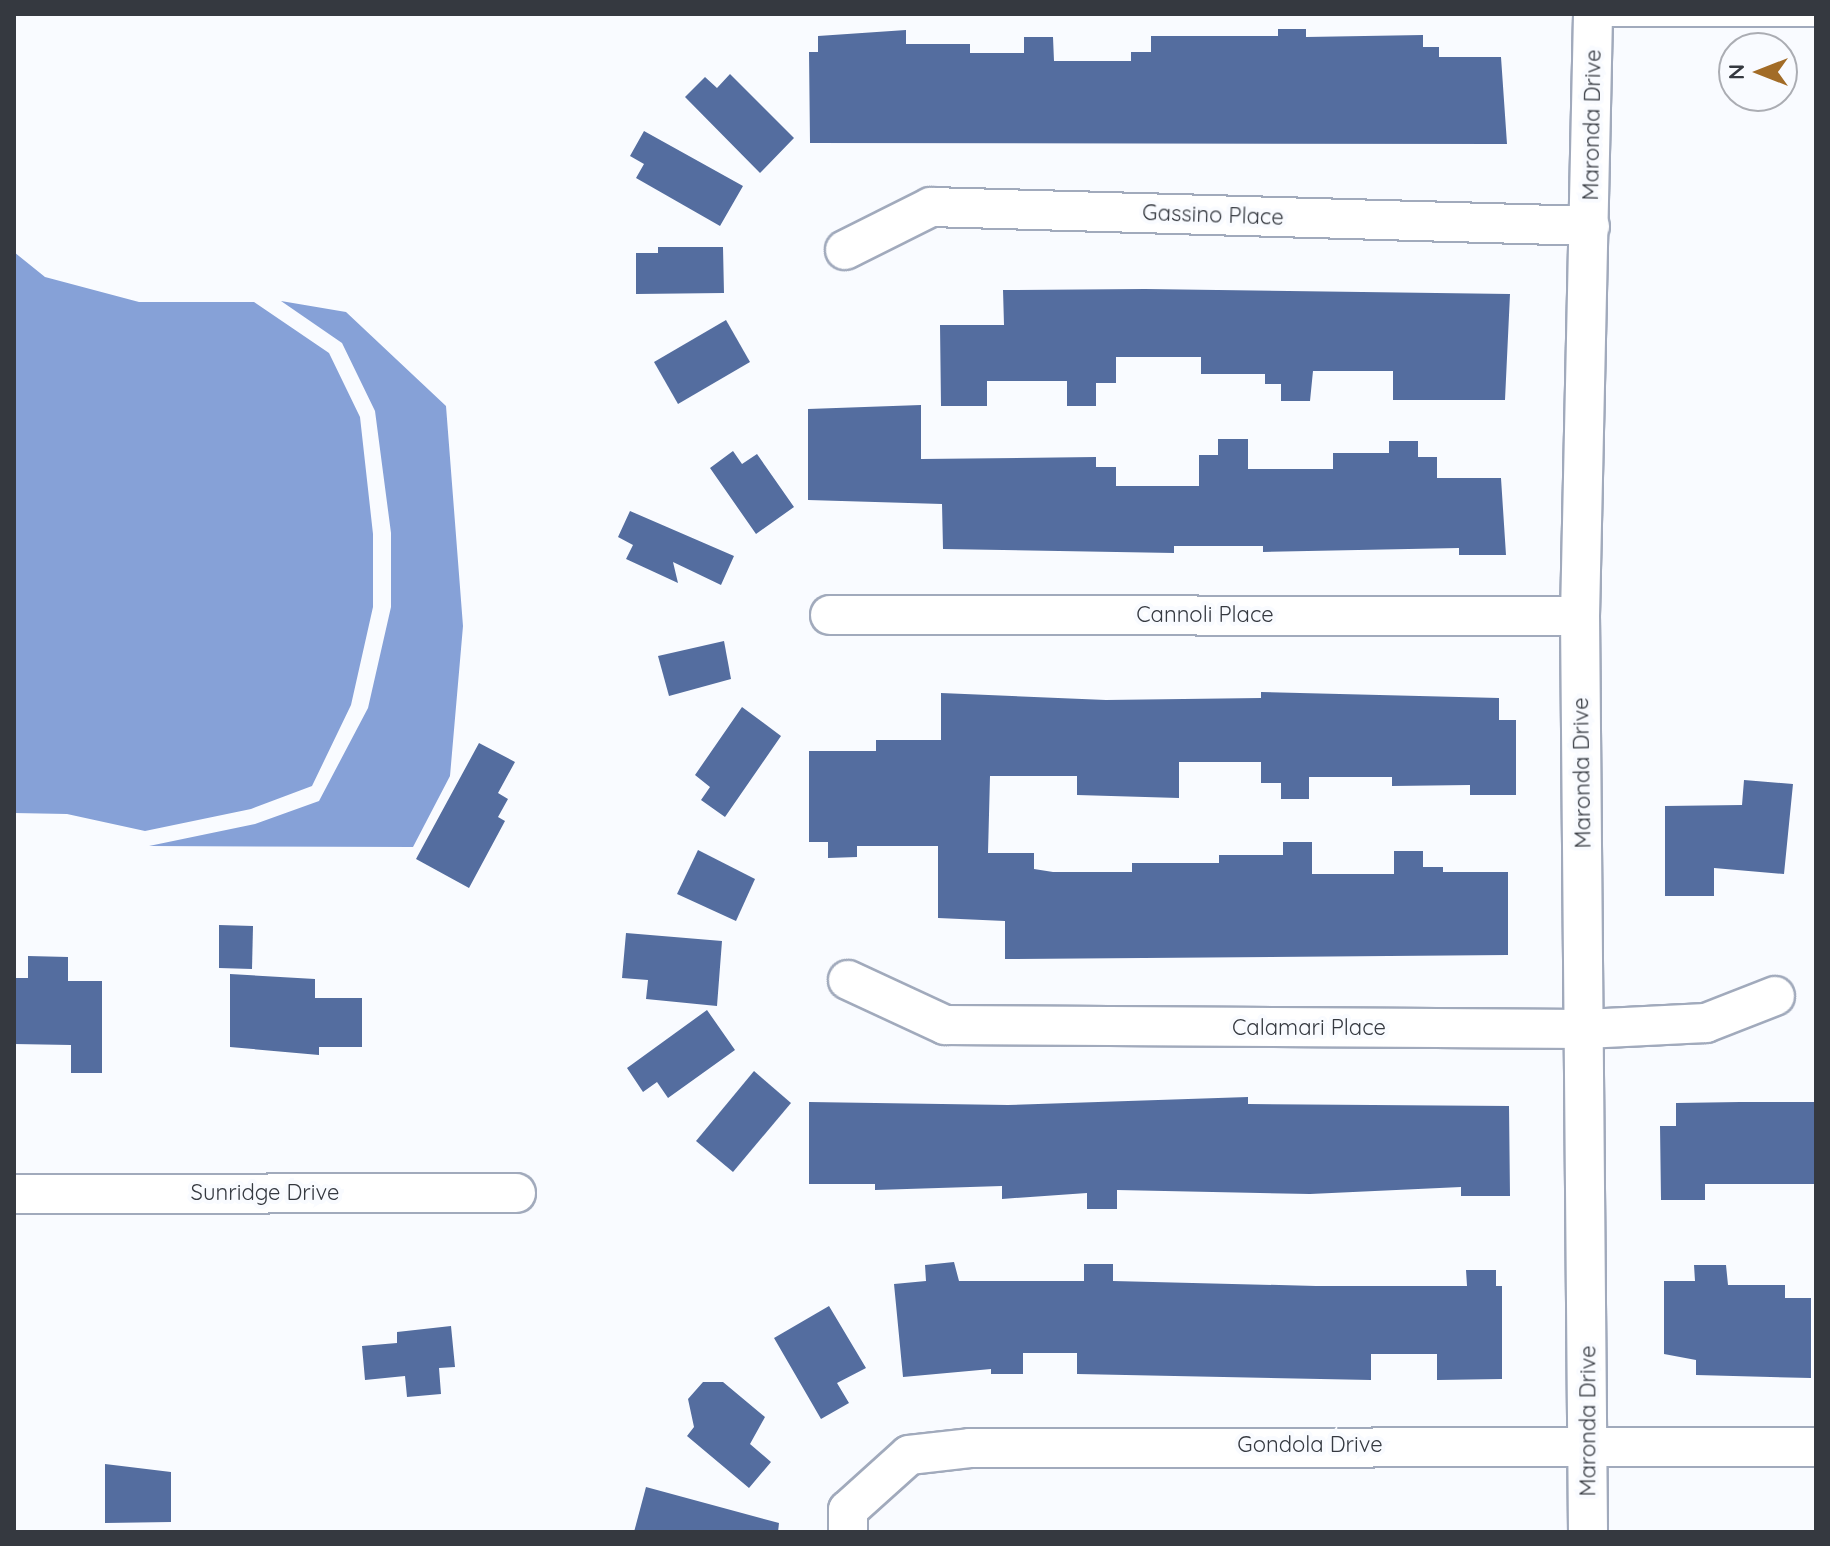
<!DOCTYPE html>
<style>
body{margin:0}
#map{position:relative;width:1830px;height:1546px;overflow:hidden;background:#f9fbff;font-family:Quicksand,sans-serif}
div>[style]{position:absolute}
[style*='--x']{left:calc(var(--x)*1px);top:calc(var(--y)*1px);width:calc(var(--w)*1px);rotate:calc(var(--a)*1deg)}
.water>*{inset:0;background:#86a1d7}
.building>*{inset:0;background:#546d9f}
.roads{filter:drop-shadow(2px 0 #a1aabc) drop-shadow(-2px 0 #a1aabc) drop-shadow(0 2px #a1aabc) drop-shadow(0 -2px #a1aabc)}
.lane>*{height:18px;margin:-9px;padding:0 9px;transform-origin:9px;border-radius:9px;background:#fff}
.street>*{height:38px;margin:-19px;padding:0 19px;transform-origin:19px;border-radius:19px;background:#fff}
span{translate:-50% -50%;white-space:nowrap;text-align:center;line-height:1.15;-webkit-text-stroke:8px #f9fbff;paint-order:stroke}
.street-label{font-size:22px;color:#353940}
.frame{position:absolute;inset:0;border:16px solid #353940;pointer-events:none}
.north{position:absolute;left:1718px;top:32px;width:80px;height:80px;box-sizing:border-box;background:#f9fbff;border:2px solid #abadb3;border-radius:50%;rotate:270deg;font-size:22px;font-weight:700;line-height:32px;text-align:center;color:#353940}
.north::after{content:'';display:block;margin:auto;width:28px;height:36px;background:#a26c27;clip-path:polygon(50% 0,100% 100%,50% 72%,0 100%)}
</style>
<div id="map">
<div class="water">
<div style="clip-path:polygon(14px 252px,45px 277px,139px 302px,254px 302px,329px 353px,360px 417px,373px 534px,373px 607px,351px 705px,312px 786px,251px 809px,145px 831px,67px 814px,14px 813px)"></div>
<div style="clip-path:polygon(281px 301px,346px 312px,446px 406px,463px 626px,450px 776px,413px 847px,149px 846px,255px 824px,319px 801px,368px 708px,391px 607px,391px 533px,375px 411px,342px 343px)"></div>
</div>
<div class="building">
<div style="clip-path:polygon(1278px 29px,1306px 29px,1306px 37px,1423px 35px,1423px 47px,1439px 47px,1439px 57px,1501px 57px,1507px 144px,810px 143px,809px 52px,818px 52px,818px 36px,906px 30px,906px 44px,970px 44px,970px 53px,1024px 53px,1024px 37px,1053px 37px,1054px 61px,1131px 61px,1131px 52px,1151px 52px,1151px 36px,1278px 36px)"></div>
<div style="clip-path:polygon(730px 74px,794px 138px,760px 173px,685px 97px,705px 77px,717px 88px)"></div>
<div style="clip-path:polygon(644px 131px,743px 186px,720px 226px,636px 178px,644px 164px,630px 156px)"></div>
<div style="clip-path:polygon(658px 247px,723px 247px,724px 293px,636px 294px,636px 253px,658px 253px)"></div>
<div style="clip-path:polygon(1145px 289px,1510px 294px,1505px 400px,1393px 400px,1393px 371px,1313px 371px,1310px 401px,1281px 401px,1281px 384px,1265px 384px,1265px 374px,1201px 374px,1201px 357px,1116px 357px,1116px 383px,1096px 383px,1096px 406px,1067px 406px,1067px 381px,987px 381px,987px 406px,941px 406px,940px 325px,1004px 325px,1003px 290px)"></div>
<div style="clip-path:polygon(726px 320px,750px 362px,678px 404px,654px 362px)"></div>
<div style="clip-path:polygon(921px 405px,921px 459px,1096px 457px,1096px 467px,1116px 467px,1116px 486px,1199px 486px,1199px 455px,1218px 455px,1218px 439px,1248px 439px,1248px 469px,1333px 469px,1333px 453px,1389px 453px,1389px 441px,1418px 441px,1418px 457px,1437px 457px,1437px 478px,1501px 478px,1506px 555px,1459px 555px,1459px 548px,1263px 552px,1263px 546px,1174px 546px,1174px 553px,943px 549px,942px 504px,808px 500px,808px 409px)"></div>
<div style="clip-path:polygon(733px 451px,742px 464px,757px 454px,794px 507px,756px 534px,710px 468px)"></div>
<div style="clip-path:polygon(630px 511px,734px 556px,721px 585px,673px 562px,678px 583px,626px 559px,633px 545px,618px 537px)"></div>
<div style="clip-path:polygon(724px 641px,731px 679px,669px 696px,658px 656px)"></div>
<div style="clip-path:polygon(1261px 692px,1499px 698px,1499px 720px,1516px 720px,1516px 795px,1470px 795px,1470px 785px,1392px 786px,1392px 777px,1309px 777px,1309px 799px,1281px 799px,1281px 783px,1261px 783px,1261px 762px,1179px 762px,1179px 798px,1077px 795px,1077px 776px,990px 776px,988px 853px,1034px 853px,1034px 869px,1053px 872px,1132px 872px,1132px 863px,1219px 863px,1219px 855px,1283px 855px,1283px 842px,1312px 842px,1312px 874px,1394px 874px,1394px 851px,1423px 851px,1423px 867px,1443px 867px,1443px 872px,1508px 872px,1508px 955px,1005px 959px,1005px 921px,938px 918px,938px 846px,857px 846px,857px 857px,828px 858px,828px 842px,809px 842px,809px 751px,876px 751px,876px 740px,941px 740px,941px 693px,1106px 700px,1261px 698px)"></div>
<div style="clip-path:polygon(742px 707px,781px 736px,725px 817px,701px 800px,710px 787px,695px 775px)"></div>
<div style="clip-path:polygon(479px 743px,515px 762px,498px 793px,508px 799px,498px 817px,505px 821px,469px 888px,416px 859px)"></div>
<div style="clip-path:polygon(1744px 780px,1793px 784px,1784px 874px,1714px 868px,1714px 896px,1665px 896px,1665px 806px,1742px 805px)"></div>
<div style="clip-path:polygon(698px 850px,755px 879px,736px 921px,677px 894px)"></div>
<div style="clip-path:polygon(219px 925px,253px 926px,252px 969px,219px 968px)"></div>
<div style="clip-path:polygon(626px 933px,722px 941px,717px 1006px,646px 999px,648px 980px,622px 978px)"></div>
<div style="clip-path:polygon(28px 956px,68px 957px,68px 981px,102px 981px,102px 1073px,71px 1073px,71px 1045px,14px 1044px,14px 978px,28px 978px)"></div>
<div style="clip-path:polygon(230px 974px,315px 979px,315px 998px,362px 998px,362px 1047px,319px 1047px,319px 1055px,230px 1047px)"></div>
<div style="clip-path:polygon(707px 1010px,735px 1050px,668px 1098px,657px 1082px,643px 1092px,627px 1068px)"></div>
<div style="clip-path:polygon(754px 1071px,791px 1103px,733px 1172px,696px 1141px)"></div>
<div style="clip-path:polygon(1248px 1097px,1248px 1104px,1509px 1106px,1510px 1196px,1461px 1196px,1461px 1187px,1310px 1194px,1117px 1190px,1117px 1209px,1087px 1209px,1087px 1193px,1002px 1199px,1002px 1186px,875px 1190px,875px 1184px,809px 1184px,809px 1102px,1008px 1105px)"></div>
<div style="clip-path:polygon(1740px 1102px,1816px 1102px,1816px 1184px,1705px 1184px,1705px 1200px,1661px 1200px,1660px 1126px,1676px 1126px,1676px 1103px)"></div>
<div style="clip-path:polygon(954px 1262px,959px 1281px,1084px 1281px,1084px 1264px,1113px 1264px,1113px 1281px,1316px 1286px,1467px 1286px,1466px 1270px,1496px 1270px,1496px 1286px,1502px 1286px,1502px 1379px,1437px 1380px,1437px 1354px,1371px 1354px,1371px 1380px,1077px 1374px,1077px 1353px,1023px 1353px,1023px 1374px,991px 1374px,991px 1369px,903px 1377px,894px 1284px,926px 1281px,925px 1265px)"></div>
<div style="clip-path:polygon(1694px 1265px,1726px 1265px,1728px 1285px,1785px 1285px,1785px 1298px,1811px 1298px,1811px 1378px,1696px 1375px,1696px 1360px,1664px 1354px,1664px 1281px,1695px 1281px)"></div>
<div style="clip-path:polygon(829px 1306px,866px 1368px,837px 1383px,849px 1403px,821px 1419px,774px 1338px)"></div>
<div style="clip-path:polygon(451px 1326px,455px 1367px,439px 1368px,441px 1394px,407px 1397px,405px 1376px,365px 1380px,362px 1346px,397px 1343px,397px 1332px)"></div>
<div style="clip-path:polygon(703px 1382px,723px 1382px,765px 1417px,750px 1444px,771px 1462px,749px 1488px,687px 1436px,694px 1427px,688px 1399px)"></div>
<div style="clip-path:polygon(105px 1464px,171px 1472px,171px 1522px,105px 1523px)"></div>
<div style="clip-path:polygon(646px 1487px,779px 1523px,778px 1532px,634px 1532px)"></div>
</div>
<div class="roads">
<div class="lane">
<div style="--x:1593;--y:17;--w:223;--a:0"></div>
</div>
<div class="street">
<div style="--x:845;--y:250;--w:96;--a:-26.6"></div>
<div style="--x:931;--y:207;--w:659;--a:1.65"></div>
<div style="--x:830;--y:615;--w:750;--a:0.08"></div>
<div style="--x:848;--y:980;--w:107;--a:24.9"></div>
<div style="--x:945;--y:1025;--w:640;--a:0.36"></div>
<div style="--x:1585;--y:1029;--w:121;--a:-2.8"></div>
<div style="--x:1706;--y:1023;--w:74;--a:-21.4"></div>
<div style="--x:14;--y:1194;--w:502;--a:-0.11"></div>
<div style="--x:848;--y:1532;--w:22;--a:-90"></div>
<div style="--x:848;--y:1510;--w:82;--a:-42"></div>
<div style="--x:909;--y:1455;--w:61;--a:-6.5"></div>
<div style="--x:970;--y:1448;--w:846;--a:-0.07"></div>
<div style="--x:1588;--y:1532;--w:916;--a:-90.5"></div>
<div style="--x:1580;--y:616;--w:602;--a:-88.76"></div>
</div>
</div>
<div class="street-label">
<span style="left:1592px;top:125px;rotate:-89deg">Maronda Drive</span>
<span style="left:1213px;top:215px;rotate:2deg">Gassino Place</span>
<span style="left:1205px;top:615px">Cannoli Place</span>
<span style="left:1582px;top:773px;rotate:-91deg">Maronda Drive</span>
<span style="left:1309px;top:1028px">Calamari Place</span>
<span style="left:265px;top:1193px">Sunridge Drive</span>
<span style="left:1588px;top:1421px;rotate:-90deg">Maronda Drive</span>
<span style="left:1310px;top:1445px">Gondola Drive</span>
</div>
<div class="frame"></div>
<div class="north">N</div>
</div>
